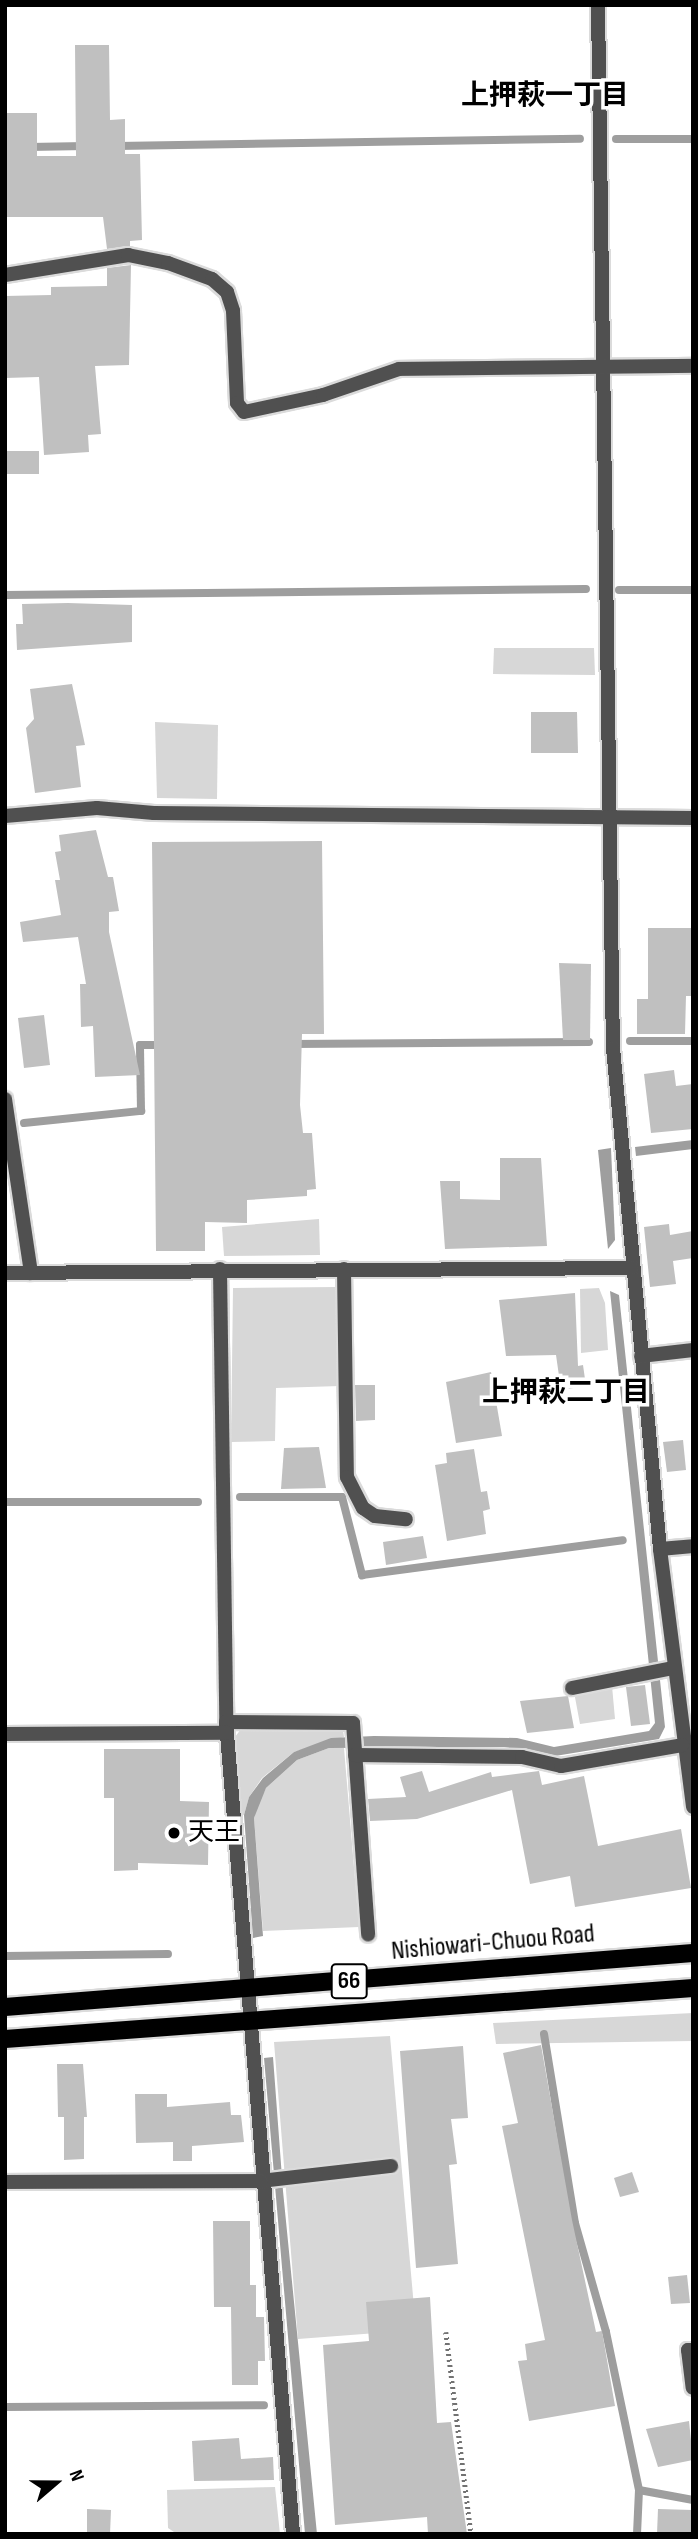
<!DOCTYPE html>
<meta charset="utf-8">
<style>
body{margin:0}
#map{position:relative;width:698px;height:2539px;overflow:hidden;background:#fff;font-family:"Sofia Sans Condensed","Noto Sans JP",sans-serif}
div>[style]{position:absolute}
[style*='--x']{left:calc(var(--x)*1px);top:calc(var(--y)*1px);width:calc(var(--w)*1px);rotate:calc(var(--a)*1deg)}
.green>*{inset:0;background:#d7d7d7}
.water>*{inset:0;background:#9e9e9e}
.stream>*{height:8px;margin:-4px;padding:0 4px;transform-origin:4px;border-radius:4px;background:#9e9e9e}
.building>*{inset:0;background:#c0c0c0}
.path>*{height:4.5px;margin-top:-2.25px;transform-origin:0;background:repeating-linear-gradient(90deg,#727272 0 2px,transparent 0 5.5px)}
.roads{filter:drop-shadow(2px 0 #dbdbdb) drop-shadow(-2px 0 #dbdbdb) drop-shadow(0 2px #dbdbdb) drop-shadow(0 -2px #dbdbdb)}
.lane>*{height:14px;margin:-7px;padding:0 7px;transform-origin:7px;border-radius:7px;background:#505050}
.street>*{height:14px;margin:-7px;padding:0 7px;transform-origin:7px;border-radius:7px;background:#505050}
.primary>*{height:18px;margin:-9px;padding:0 9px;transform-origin:9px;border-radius:9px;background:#000}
.dots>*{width:19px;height:19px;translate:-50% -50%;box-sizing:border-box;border:4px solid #fff;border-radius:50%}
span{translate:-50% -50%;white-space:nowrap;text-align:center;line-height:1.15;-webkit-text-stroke:7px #fff;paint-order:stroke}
.shield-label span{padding:2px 5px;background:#fff;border:2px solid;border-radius:5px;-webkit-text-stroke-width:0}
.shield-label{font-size:24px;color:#000;font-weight:700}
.poi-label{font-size:26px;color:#000}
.left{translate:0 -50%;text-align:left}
.street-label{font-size:26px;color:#000}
.neighbourhood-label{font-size:28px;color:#000;font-weight:700}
.frame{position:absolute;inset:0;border:7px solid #000;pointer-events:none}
.north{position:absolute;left:21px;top:2448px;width:70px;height:70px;-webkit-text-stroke:5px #fff;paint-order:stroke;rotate:70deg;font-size:19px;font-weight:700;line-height:28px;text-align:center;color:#000}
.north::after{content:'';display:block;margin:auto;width:24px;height:32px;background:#000;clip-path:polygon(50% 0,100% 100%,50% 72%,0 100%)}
</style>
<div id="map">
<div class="green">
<div style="clip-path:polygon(494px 648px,594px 648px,595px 675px,493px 674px)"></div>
<div style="clip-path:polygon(155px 722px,218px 725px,217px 799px,157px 798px)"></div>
<div style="clip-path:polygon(319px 1219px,320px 1255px,224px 1256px,222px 1227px)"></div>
<div style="clip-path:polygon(337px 1287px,340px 1386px,276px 1388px,275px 1441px,231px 1442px,233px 1288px)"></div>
<div style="clip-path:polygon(599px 1288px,605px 1303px,608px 1350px,581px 1353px,580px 1289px)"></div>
<div style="clip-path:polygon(612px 1686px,615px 1719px,580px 1724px,574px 1692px)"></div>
<div style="clip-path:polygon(241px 1729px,343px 1730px,344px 1737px,294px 1752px,262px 1778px,249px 1797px,244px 1815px,240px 1814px,235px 1737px)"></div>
<div style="clip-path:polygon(329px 1748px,344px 1748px,359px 1927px,263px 1931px,254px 1818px,258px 1804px,266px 1788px,297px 1760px)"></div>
<div style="clip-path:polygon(693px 2013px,693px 2041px,496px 2044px,493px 2023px)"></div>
<div style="clip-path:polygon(390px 2036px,416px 2330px,298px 2339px,274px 2042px)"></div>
<div style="clip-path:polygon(275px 2487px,280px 2534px,177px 2534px,168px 2528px,167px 2490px)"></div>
</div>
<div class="water">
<div style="clip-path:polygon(693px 1140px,693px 1149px,636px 1156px,635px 1147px)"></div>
<div style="clip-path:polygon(611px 1148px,615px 1240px,608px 1249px,598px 1150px)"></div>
<div style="clip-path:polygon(610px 1291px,619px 1295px,665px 1727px,659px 1739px,555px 1756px,504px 1747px,329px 1748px,297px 1760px,266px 1788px,254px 1818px,263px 1936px,253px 1938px,244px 1815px,249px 1797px,263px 1778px,294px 1752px,331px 1738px,374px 1736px,517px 1738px,554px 1747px,649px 1731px,655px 1723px)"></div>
<div style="clip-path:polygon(273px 2057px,283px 2191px,317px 2534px,305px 2534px,264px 2058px)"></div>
</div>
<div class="stream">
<div style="--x:616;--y:139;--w:77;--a:0"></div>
<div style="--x:117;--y:146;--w:463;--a:-0.9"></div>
<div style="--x:29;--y:147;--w:57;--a:-1"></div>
<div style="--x:619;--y:590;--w:74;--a:0"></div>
<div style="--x:5;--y:595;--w:581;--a:-0.59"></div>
<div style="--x:630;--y:1041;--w:63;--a:0"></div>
<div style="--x:291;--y:1044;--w:298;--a:-0.4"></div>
<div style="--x:24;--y:1123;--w:118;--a:-5.9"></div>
<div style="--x:141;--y:1111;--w:66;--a:-90.9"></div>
<div style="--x:140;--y:1045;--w:23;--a:0"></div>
<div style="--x:240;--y:1497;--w:102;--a:0"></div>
<div style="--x:342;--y:1497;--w:81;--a:75.6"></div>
<div style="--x:362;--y:1575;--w:263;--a:-7.6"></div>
<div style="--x:5;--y:1502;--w:193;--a:0"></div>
<div style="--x:5;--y:1956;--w:163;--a:-0.7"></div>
<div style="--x:544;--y:2034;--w:192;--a:80.7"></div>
<div style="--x:575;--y:2223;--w:113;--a:74.1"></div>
<div style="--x:606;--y:2332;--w:161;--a:78.2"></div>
<div style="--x:639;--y:2490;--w:44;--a:92.6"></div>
<div style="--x:5;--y:2407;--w:259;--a:-0.4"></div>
<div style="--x:639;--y:2490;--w:55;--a:10.5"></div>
</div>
<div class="building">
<div style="clip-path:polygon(75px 45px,109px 45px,110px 120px,125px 119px,125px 154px,140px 154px,142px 240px,130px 241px,130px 246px,107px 249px,103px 217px,5px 217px,5px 113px,37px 113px,37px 156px,76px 156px)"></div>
<div style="clip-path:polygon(131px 265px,129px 365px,95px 366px,101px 434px,88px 435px,89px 452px,44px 455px,39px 377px,5px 378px,5px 296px,51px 295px,51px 287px,107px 286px,107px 268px)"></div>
<div style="clip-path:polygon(5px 451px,39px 451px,39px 474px,5px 474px)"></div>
<div style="clip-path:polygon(68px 603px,132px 605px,132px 642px,17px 650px,16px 624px,23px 624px,22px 604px)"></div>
<div style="clip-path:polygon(72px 684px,85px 745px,76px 746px,81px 787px,35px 793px,26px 728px,34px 719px,30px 689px)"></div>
<div style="clip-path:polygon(531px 712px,577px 712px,578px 753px,531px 753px)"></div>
<div style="clip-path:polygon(96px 830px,108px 877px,113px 877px,119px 911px,109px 912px,109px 932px,140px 1075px,95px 1077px,93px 1026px,81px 1027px,80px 984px,86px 984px,78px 937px,23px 942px,20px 922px,61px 915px,55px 880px,60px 880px,55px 852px,61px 851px,59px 835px)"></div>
<div style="clip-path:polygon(322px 841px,324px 1034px,302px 1034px,300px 1105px,303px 1133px,312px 1133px,316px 1189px,307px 1190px,307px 1196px,247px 1200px,247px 1223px,205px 1222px,205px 1251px,156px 1251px,152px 842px)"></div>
<div style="clip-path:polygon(648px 928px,693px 928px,693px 996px,686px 996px,685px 1034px,637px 1034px,637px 999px,648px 999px)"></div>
<div style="clip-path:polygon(559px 963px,591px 964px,590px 1040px,563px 1040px)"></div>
<div style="clip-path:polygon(44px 1015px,50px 1065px,24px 1068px,18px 1018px)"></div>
<div style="clip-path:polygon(674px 1070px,676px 1086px,693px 1084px,693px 1129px,651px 1133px,644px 1074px)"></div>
<div style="clip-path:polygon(500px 1158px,541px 1158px,547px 1246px,445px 1249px,440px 1181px,460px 1181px,460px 1199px,500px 1200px)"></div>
<div style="clip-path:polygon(669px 1224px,670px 1235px,693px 1231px,693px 1258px,673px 1261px,676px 1284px,650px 1287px,644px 1227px)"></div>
<div style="clip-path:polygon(575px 1293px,578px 1366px,583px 1365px,586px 1386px,561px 1390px,556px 1355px,506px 1356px,499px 1300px)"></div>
<div style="clip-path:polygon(491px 1372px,502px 1436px,456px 1443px,446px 1382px)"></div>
<div style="clip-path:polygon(355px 1385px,375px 1385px,375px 1420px,356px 1421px)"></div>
<div style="clip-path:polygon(683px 1440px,686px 1470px,667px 1472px,663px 1442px)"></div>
<div style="clip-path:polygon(319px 1447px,326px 1488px,281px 1489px,284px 1448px)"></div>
<div style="clip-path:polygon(474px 1449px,481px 1492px,487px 1491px,490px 1509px,483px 1511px,486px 1534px,447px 1541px,435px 1465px,447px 1463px,446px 1453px)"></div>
<div style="clip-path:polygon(423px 1536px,427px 1558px,386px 1565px,383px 1542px)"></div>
<div style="clip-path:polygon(645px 1685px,650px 1724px,631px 1726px,626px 1687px)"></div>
<div style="clip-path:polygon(568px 1696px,574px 1728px,527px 1733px,520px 1701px)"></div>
<div style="clip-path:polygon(104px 1749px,180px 1749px,180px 1801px,209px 1802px,208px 1865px,138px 1863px,138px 1870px,114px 1871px,114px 1798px,104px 1798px)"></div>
<div style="clip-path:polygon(422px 1771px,429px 1792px,491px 1772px,492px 1777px,539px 1771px,542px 1785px,584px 1776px,598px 1846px,681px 1829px,691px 1888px,575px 1907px,570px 1876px,530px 1884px,512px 1790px,417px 1819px,370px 1821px,368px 1799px,406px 1797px,400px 1777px)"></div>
<div style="clip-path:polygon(541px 2045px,572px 2220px,596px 2332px,602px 2331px,615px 2406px,529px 2421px,518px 2361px,527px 2360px,525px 2344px,545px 2340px,502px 2126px,518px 2123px,503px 2053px)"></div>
<div style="clip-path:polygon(463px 2046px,468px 2118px,451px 2119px,457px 2164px,449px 2165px,458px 2264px,416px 2268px,400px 2051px)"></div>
<div style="clip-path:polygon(57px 2064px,83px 2064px,87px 2117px,84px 2117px,84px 2159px,64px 2160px,64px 2117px,58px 2117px)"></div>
<div style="clip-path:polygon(135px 2094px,167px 2094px,167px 2107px,230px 2102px,231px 2115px,241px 2115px,244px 2142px,192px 2146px,192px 2161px,173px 2161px,173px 2142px,136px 2143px)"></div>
<div style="clip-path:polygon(632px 2172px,639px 2192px,620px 2197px,614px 2178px)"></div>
<div style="clip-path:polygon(213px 2221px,250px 2221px,250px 2285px,256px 2285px,256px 2317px,264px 2317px,265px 2361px,258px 2361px,258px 2385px,232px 2385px,231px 2307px,214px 2307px)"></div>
<div style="clip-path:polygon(687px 2275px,690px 2303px,671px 2304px,668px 2277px)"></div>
<div style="clip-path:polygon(430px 2297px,437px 2423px,451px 2422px,467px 2534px,428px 2534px,427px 2517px,335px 2525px,323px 2345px,369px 2341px,366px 2302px)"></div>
<div style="clip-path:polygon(689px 2421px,693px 2460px,658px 2467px,646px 2429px)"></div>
<div style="clip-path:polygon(239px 2438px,241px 2459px,273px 2457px,274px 2480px,194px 2481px,192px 2441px)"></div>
<div style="clip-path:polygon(87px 2509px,111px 2510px,110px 2534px,87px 2534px)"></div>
<div style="clip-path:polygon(658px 2509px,693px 2510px,693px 2534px,657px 2534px)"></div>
</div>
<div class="path">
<div style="--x:446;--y:2332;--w:204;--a:82.9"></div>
</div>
<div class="roads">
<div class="lane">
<div style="--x:344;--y:1269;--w:208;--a:89.2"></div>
<div style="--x:347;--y:1477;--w:35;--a:63"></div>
<div style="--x:363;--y:1508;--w:14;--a:34"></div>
<div style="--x:375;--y:1516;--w:31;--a:6"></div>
<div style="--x:572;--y:1688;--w:103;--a:-11.2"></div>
<div style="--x:261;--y:2181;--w:131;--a:-6.6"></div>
</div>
<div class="street">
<div style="--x:598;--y:5;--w:1043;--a:89.18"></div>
<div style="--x:613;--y:1048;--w:503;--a:84.64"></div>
<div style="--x:660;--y:1549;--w:260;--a:82.7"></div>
<div style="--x:5;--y:275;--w:125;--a:-9.2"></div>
<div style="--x:128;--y:255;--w:41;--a:11.3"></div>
<div style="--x:168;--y:263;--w:47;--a:20"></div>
<div style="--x:212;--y:279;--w:20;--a:41"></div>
<div style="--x:227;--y:292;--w:20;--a:72"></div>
<div style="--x:233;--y:311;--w:92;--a:87.5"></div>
<div style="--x:237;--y:403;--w:11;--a:52"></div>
<div style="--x:244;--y:412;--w:81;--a:-12.1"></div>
<div style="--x:323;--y:395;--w:80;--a:-18.9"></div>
<div style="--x:399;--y:369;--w:294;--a:-0.6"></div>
<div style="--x:5;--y:816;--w:92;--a:-5"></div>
<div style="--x:97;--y:808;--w:57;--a:5"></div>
<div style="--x:154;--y:813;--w:539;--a:0.53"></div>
<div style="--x:5;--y:1099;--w:176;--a:81.5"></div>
<div style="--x:220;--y:1269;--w:453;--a:89.2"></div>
<div style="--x:226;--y:1722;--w:815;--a:85.28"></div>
<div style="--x:5;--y:1273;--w:627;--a:-0.46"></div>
<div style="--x:641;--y:1356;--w:52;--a:-6.6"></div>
<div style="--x:660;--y:1549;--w:33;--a:-5"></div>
<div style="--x:226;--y:1722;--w:127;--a:0.5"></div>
<div style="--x:353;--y:1723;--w:212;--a:85.9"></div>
<div style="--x:5;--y:1734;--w:222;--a:-0.3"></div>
<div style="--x:355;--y:1755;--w:167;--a:0.7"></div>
<div style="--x:522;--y:1757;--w:40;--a:13"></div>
<div style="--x:561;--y:1766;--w:123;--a:-9.8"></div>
<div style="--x:5;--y:2182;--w:256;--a:-0.2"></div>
<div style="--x:693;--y:2350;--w:5;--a:180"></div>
<div style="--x:688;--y:2350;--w:38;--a:83"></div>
</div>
<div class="primary">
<div style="--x:5;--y:2007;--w:690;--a:-4.49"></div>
<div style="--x:5;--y:2039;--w:690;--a:-4.24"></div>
</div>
</div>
<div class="dots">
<div style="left:174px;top:1833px;background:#000"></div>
</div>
<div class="shield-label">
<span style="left:349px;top:1981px">66</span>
</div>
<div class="poi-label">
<span class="left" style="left:188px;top:1833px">天王</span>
</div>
<div class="street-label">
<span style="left:493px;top:1943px;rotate:-5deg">Nishiowari-Chuou Road</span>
</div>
<div class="neighbourhood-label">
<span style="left:545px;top:96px">上押萩一丁目</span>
<span style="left:566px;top:1393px">上押萩二丁目</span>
</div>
<div class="frame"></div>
<div class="north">N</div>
</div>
